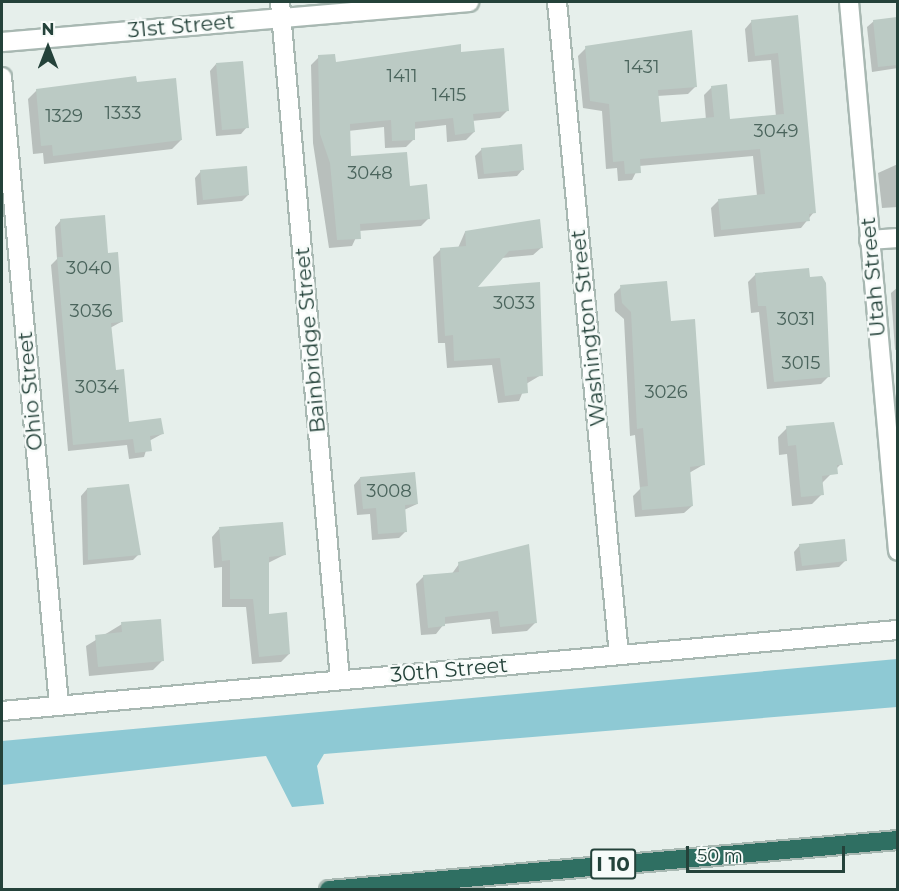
<!DOCTYPE html>
<style>
body{margin:0}
#map{position:relative;width:899px;height:891px;overflow:hidden;background:#e6efeb;font-family:Montserrat,sans-serif}
div>[style]{position:absolute}
[style*='--x']{left:calc(var(--x)*1px);top:calc(var(--y)*1px);width:calc(var(--w)*1px);rotate:calc(var(--a)*1deg)}
.water>*{inset:0;background:#8ec9d4}
.shadow>*{inset:0;background:#0003}
.building>*{inset:0;background:#bbcac4}
.roads{filter:drop-shadow(2px 0 #a8b8b2) drop-shadow(-2px 0 #a8b8b2) drop-shadow(0 2px #a8b8b2) drop-shadow(0 -2px #a8b8b2)}
.street>*{height:18px;margin:-9px;padding:0 9px;transform-origin:9px;border-radius:9px;background:#fff}
.highway>*{height:18px;margin:-9px;padding:0 9px;transform-origin:9px;border-radius:9px;background:#2f6f62}
span{translate:-50% -50%;white-space:nowrap;text-align:center;line-height:1.15;-webkit-text-stroke:5px #f7fbf9;paint-order:stroke}
.number-label{font-size:18px;color:#4a645c}
.number-label span{-webkit-text-stroke-width:0}
.shield-label span{padding:2px 4px;background:#f7fbf9;border:2px solid;border-radius:4px;-webkit-text-stroke-width:0}
.shield-label{font-size:20px;color:#24423a;font-weight:700}
.street-label{font-size:21px;color:#24423a}
.frame{position:absolute;inset:0;border:3px solid #24423a;pointer-events:none}
.north{position:absolute;left:18px;top:18px;width:60px;height:60px;-webkit-text-stroke:4px #f7fbf9;paint-order:stroke;rotate:0deg;font-size:16px;font-weight:700;line-height:24px;text-align:center;color:#24423a}
.north::after{content:'';display:block;margin:auto;width:21px;height:27px;background:#24423a;clip-path:polygon(50% 0,100% 100%,50% 72%,0 100%)}
.scale{position:absolute;left:686px;top:846px;width:159px;height:27px;box-sizing:border-box;border:3px solid #24423a;border-top:0;padding-left:8px;font-size:18px;line-height:21px;white-space:nowrap;color:#24423a;-webkit-text-stroke:4px #f7fbf9;paint-order:stroke}
</style>
<div id="map">
<div class="water">
<div style="clip-path:polygon(897px 659px,897px 707px,324px 754px,317px 766px,324px 804px,292px 807px,266px 756px,2px 785px,2px 741px)"></div>
</div>
<div class="shadow">
<div style="clip-path:polygon(796px 17px,814px 212px,801px 228px,714px 237px,711px 208px,719px 200px,757px 196px,753px 156px,639px 166px,632px 180px,618px 181px,617px 168px,606px 169px,602px 111px,583px 108px,578px 56px,586px 48px,696px 86px,688px 94px,657px 96px,659px 124px,706px 120px,704px 95px,712px 87px,729px 121px,776px 117px,771px 60px,748px 62px,745px 29px,752px 21px)"></div>
<div style="clip-path:polygon(898px 19px,898px 68px,872px 72px,867px 27px,874px 21px)"></div>
<div style="clip-path:polygon(460px 54px,508px 110px,500px 118px,472px 121px,474px 132px,466px 140px,447px 142px,446px 125px,413px 129px,414px 139px,406px 147px,385px 148px,384px 127px,348px 131px,350px 158px,429px 218px,421px 226px,359px 231px,352px 246px,329px 248px,313px 143px,311px 65px,319px 57px,335px 64px)"></div>
<div style="clip-path:polygon(216px 64px,247px 127px,241px 134px,216px 136px,210px 71px)"></div>
<div style="clip-path:polygon(135px 84px,181px 140px,172px 149px,44px 164px,43px 153px,33px 154px,28px 99px,37px 90px)"></div>
<div style="clip-path:polygon(482px 149px,523px 169px,517px 176px,478px 179px,475px 156px)"></div>
<div style="clip-path:polygon(898px 164px,898px 207px,882px 208px,878px 173px)"></div>
<div style="clip-path:polygon(201px 171px,248px 195px,242px 201px,197px 205px,195px 178px)"></div>
<div style="clip-path:polygon(61px 220px,107px 255px,121px 322px,110px 328px,114px 371px,127px 424px,162px 434px,149px 441px,144px 457px,129px 459px,127px 445px,68px 451px,51px 265px,57px 259px,55px 227px)"></div>
<div style="clip-path:polygon(465px 232px,541px 248px,533px 255px,501px 258px,474px 288px,541px 375px,526px 384px,519px 401px,498px 403px,492px 365px,447px 368px,445px 343px,438px 343px,433px 257px,441px 249px,458px 248px)"></div>
<div style="clip-path:polygon(756px 274px,828px 377px,821px 384px,767px 389px,759px 312px,751px 313px,748px 282px)"></div>
<div style="clip-path:polygon(621px 287px,670px 323px,703px 465px,689px 473px,692px 506px,684px 513px,635px 517px,633px 496px,640px 489px,635px 435px,630px 436px,624px 319px,615px 311px,614px 294px)"></div>
<div style="clip-path:polygon(898px 287px,898px 349px,895px 350px,891px 293px)"></div>
<div style="clip-path:polygon(787px 428px,841px 464px,821px 484px,822px 494px,812px 504px,792px 506px,787px 454px,779px 455px,778px 437px)"></div>
<div style="clip-path:polygon(360px 478px,417px 504px,404px 510px,405px 532px,399px 538px,372px 540px,370px 514px,357px 515px,354px 485px)"></div>
<div style="clip-path:polygon(87px 489px,139px 554px,133px 560px,83px 565px,81px 496px)"></div>
<div style="clip-path:polygon(219px 529px,284px 555px,268px 563px,268px 616px,289px 654px,281px 662px,252px 664px,246px 607px,222px 607px,222px 567px,214px 568px,212px 537px)"></div>
<div style="clip-path:polygon(800px 545px,846px 560px,839px 567px,796px 571px,794px 552px)"></div>
<div style="clip-path:polygon(459px 564px,535px 623px,527px 631px,492px 634px,490px 619px,444px 624px,436px 634px,421px 635px,416px 584px,424px 576px,451px 575px)"></div>
<div style="clip-path:polygon(122px 624px,163px 660px,153px 670px,89px 676px,86px 646px)"></div>
</div>
<div class="building">
<div style="clip-path:polygon(798px 15px,816px 213px,809px 214px,810px 221px,721px 230px,718px 199px,765px 194px,760px 149px,640px 159px,641px 173px,625px 174px,624px 161px,613px 162px,609px 104px,590px 101px,585px 46px,692px 30px,697px 87px,658px 90px,661px 122px,714px 117px,711px 86px,727px 84px,730px 119px,784px 114px,778px 53px,755px 56px,751px 20px)"></div>
<div style="clip-path:polygon(897px 17px,897px 65px,878px 67px,873px 20px)"></div>
<div style="clip-path:polygon(461px 44px,461px 52px,504px 48px,509px 111px,473px 114px,475px 132px,455px 135px,453px 118px,415px 122px,415px 140px,392px 141px,391px 120px,350px 124px,351px 156px,407px 152px,410px 186px,427px 184px,430px 219px,360px 224px,361px 239px,337px 240px,330px 163px,320px 134px,318px 55px,335px 54px,336px 62px)"></div>
<div style="clip-path:polygon(243px 61px,249px 128px,222px 130px,216px 63px)"></div>
<div style="clip-path:polygon(136px 76px,137px 82px,176px 78px,182px 140px,53px 156px,52px 145px,41px 146px,36px 89px)"></div>
<div style="clip-path:polygon(522px 144px,524px 170px,484px 174px,481px 148px)"></div>
<div style="clip-path:polygon(247px 166px,249px 195px,203px 200px,200px 170px)"></div>
<div style="clip-path:polygon(105px 215px,108px 253px,118px 252px,123px 322px,111px 323px,116px 370px,124px 369px,129px 422px,161px 418px,164px 434px,150px 436px,152px 451px,135px 453px,133px 439px,73px 445px,57px 257px,63px 257px,60px 219px)"></div>
<div style="clip-path:polygon(540px 219px,543px 248px,509px 251px,478px 287px,540px 282px,543px 376px,527px 377px,528px 393px,505px 396px,500px 358px,454px 361px,453px 335px,445px 336px,440px 248px,466px 246px,465px 231px)"></div>
<div style="clip-path:polygon(809px 268px,810px 277px,822px 276px,826px 283px,830px 377px,774px 382px,766px 306px,758px 306px,755px 273px)"></div>
<div style="clip-path:polygon(667px 281px,671px 321px,695px 319px,705px 465px,690px 467px,693px 506px,642px 510px,640px 487px,648px 486px,643px 428px,637px 429px,631px 312px,622px 303px,620px 285px)"></div>
<div style="clip-path:polygon(834px 422px,843px 465px,837px 465px,838px 474px,822px 476px,824px 495px,801px 497px,796px 445px,788px 446px,786px 426px)"></div>
<div style="clip-path:polygon(415px 472px,418px 504px,405px 505px,407px 532px,378px 534px,376px 508px,363px 509px,360px 477px)"></div>
<div style="clip-path:polygon(129px 484px,141px 555px,88px 560px,87px 488px)"></div>
<div style="clip-path:polygon(283px 522px,286px 555px,269px 557px,269px 614px,287px 612px,290px 654px,259px 657px,253px 599px,230px 599px,230px 560px,222px 561px,219px 527px)"></div>
<div style="clip-path:polygon(845px 539px,847px 561px,802px 566px,799px 544px)"></div>
<div style="clip-path:polygon(529px 544px,537px 623px,500px 627px,498px 611px,445px 617px,445px 626px,428px 628px,423px 575px,459px 572px,458px 562px)"></div>
<div style="clip-path:polygon(161px 619px,164px 661px,98px 667px,95px 635px,122px 632px,121px 622px)"></div>
</div>
<div class="roads">
<div class="street">
<div style="--x:280;--y:2;--w:680;--a:84.94"></div>
<div style="--x:557;--y:2;--w:656;--a:84.58"></div>
<div style="--x:849;--y:2;--w:551;--a:84.9"></div>
<div style="--x:2;--y:42;--w:469;--a:-4.9"></div>
<div style="--x:2;--y:77;--w:631;--a:84.81"></div>
<div style="--x:869;--y:240;--w:29;--a:-4"></div>
<div style="--x:2;--y:711;--w:900;--a:-5.17"></div>
</div>
<div class="highway">
<div style="--x:329;--y:890;--w:571;--a:-5.02"></div>
</div>
</div>
<div class="number-label">
<span style="left:642px;top:67px">1431</span>
<span style="left:402px;top:76px">1411</span>
<span style="left:449px;top:95px">1415</span>
<span style="left:123px;top:113px">1333</span>
<span style="left:64px;top:116px">1329</span>
<span style="left:776px;top:131px">3049</span>
<span style="left:370px;top:173px">3048</span>
<span style="left:89px;top:268px">3040</span>
<span style="left:514px;top:303px">3033</span>
<span style="left:91px;top:311px">3036</span>
<span style="left:796px;top:319px">3031</span>
<span style="left:801px;top:363px">3015</span>
<span style="left:97px;top:387px">3034</span>
<span style="left:666px;top:392px">3026</span>
<span style="left:389px;top:491px">3008</span>
</div>
<div class="shield-label">
<span style="left:613px;top:864px">I 10</span>
</div>
<div class="street-label">
<span style="left:181px;top:26px;rotate:-5deg">31st Street</span>
<span style="left:873px;top:277px;rotate:-95deg">Utah Street</span>
<span style="left:588px;top:328px;rotate:-96deg">Washington Street</span>
<span style="left:310px;top:340px;rotate:-95deg">Bainbridge Street</span>
<span style="left:30px;top:391px;rotate:-95deg">Ohio Street</span>
<span style="left:449px;top:670px;rotate:-5deg">30th Street</span>
</div>
<div class="frame"></div>
<div class="north">N</div>
<div class="scale">50 m</div>
</div>
